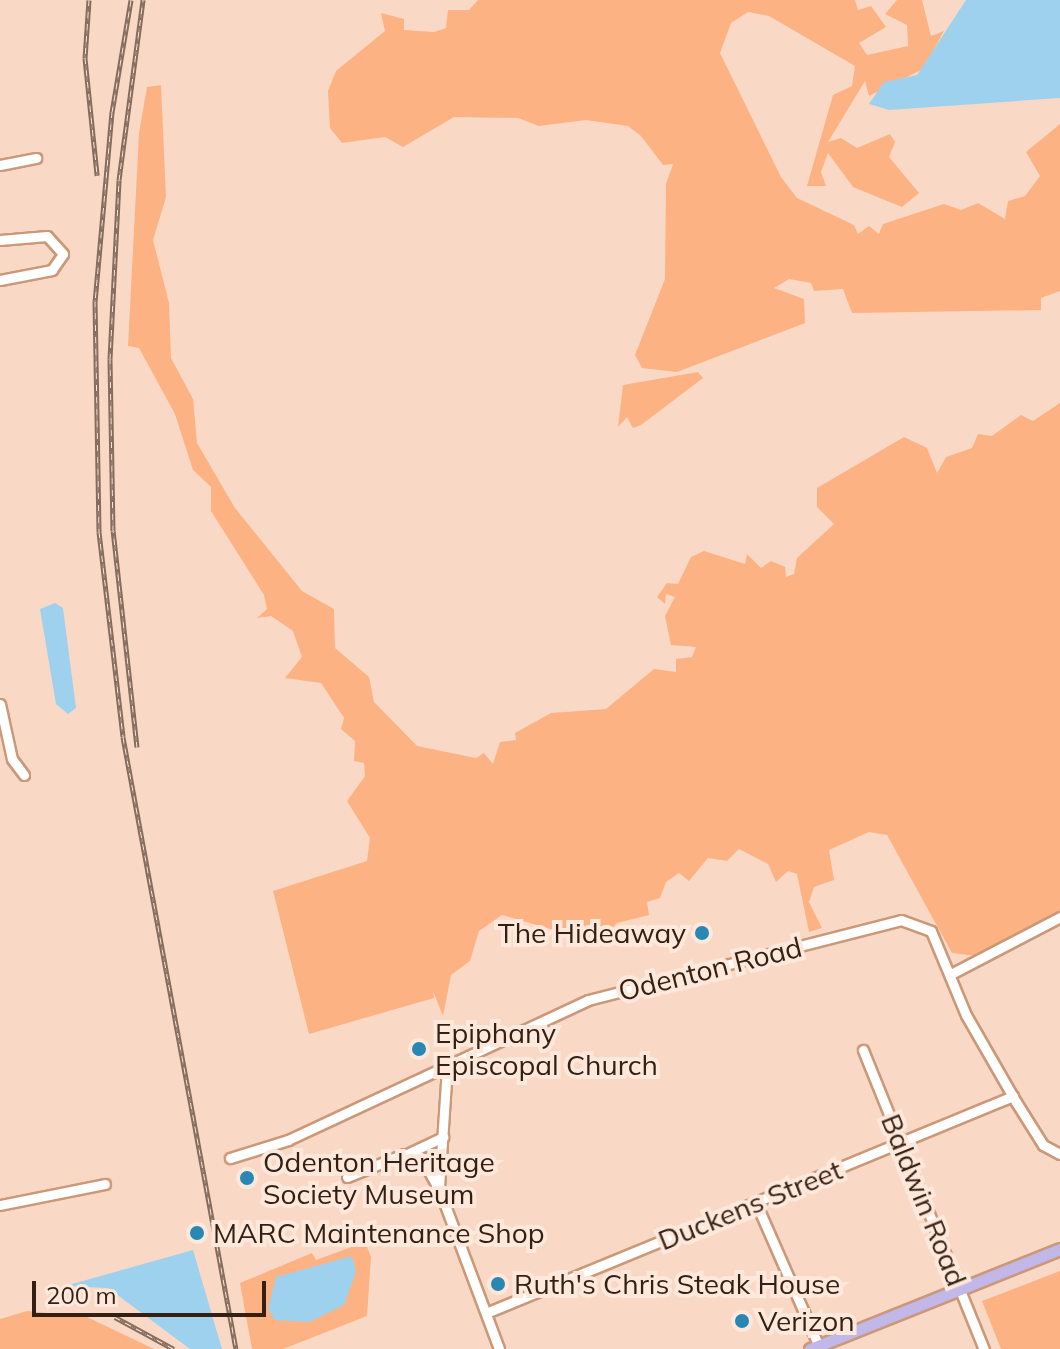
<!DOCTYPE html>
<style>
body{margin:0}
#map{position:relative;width:1060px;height:1349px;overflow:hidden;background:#f9d9c5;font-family:Mulish,sans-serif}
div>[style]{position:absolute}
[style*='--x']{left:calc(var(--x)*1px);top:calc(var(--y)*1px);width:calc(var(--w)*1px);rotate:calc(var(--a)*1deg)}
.green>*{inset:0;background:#fdb283}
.water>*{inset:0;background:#9ed1ed}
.roads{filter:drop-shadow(2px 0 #cb9878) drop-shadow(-2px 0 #cb9878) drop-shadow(0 2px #cb9878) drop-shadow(0 -2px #cb9878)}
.minor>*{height:9px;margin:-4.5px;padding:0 4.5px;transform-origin:4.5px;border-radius:4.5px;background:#fff}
.major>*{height:11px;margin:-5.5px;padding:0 5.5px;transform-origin:5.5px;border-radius:5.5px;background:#c2b7e9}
.rail>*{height:5px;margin-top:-2.5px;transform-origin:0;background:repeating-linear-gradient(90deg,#fee8db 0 6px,#856c5d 0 12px);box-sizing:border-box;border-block:2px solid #856c5d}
.dots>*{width:22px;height:22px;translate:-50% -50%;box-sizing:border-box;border:4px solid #fee8db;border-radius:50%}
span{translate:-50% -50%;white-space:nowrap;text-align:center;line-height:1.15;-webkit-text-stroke:8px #fee8db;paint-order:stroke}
.poi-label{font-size:28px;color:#331f13}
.right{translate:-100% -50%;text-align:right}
.left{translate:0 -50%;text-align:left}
.street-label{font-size:28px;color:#331f13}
.scale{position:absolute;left:32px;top:1281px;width:234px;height:36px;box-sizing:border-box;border:4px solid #331f13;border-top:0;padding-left:10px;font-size:24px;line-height:28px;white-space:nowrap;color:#331f13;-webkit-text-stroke:6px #fee8db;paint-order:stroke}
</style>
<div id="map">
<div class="green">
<div style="clip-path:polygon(478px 0,855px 0,858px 10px,871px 6px,886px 27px,859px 43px,867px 55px,908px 46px,907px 25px,885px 14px,897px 0,922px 0,931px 36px,944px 31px,923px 69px,869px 96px,865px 81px,828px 142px,841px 138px,857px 148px,890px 134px,895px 142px,889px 157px,919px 193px,902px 207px,853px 187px,828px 153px,821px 172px,826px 186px,807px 186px,833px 95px,852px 86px,855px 66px,769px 16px,748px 12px,731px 23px,720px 53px,781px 177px,797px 198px,854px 225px,858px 234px,869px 226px,879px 234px,883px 224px,944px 204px,961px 210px,978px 203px,1005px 219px,1008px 201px,1025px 196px,1040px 176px,1026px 152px,1060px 124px,1060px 291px,1041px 298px,1041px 310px,852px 313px,843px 289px,814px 291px,811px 283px,789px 279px,774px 288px,804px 299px,805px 323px,677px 372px,642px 368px,635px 355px,665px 279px,666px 184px,673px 164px,663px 165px,641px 136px,628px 126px,586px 120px,539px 126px,518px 118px,454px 117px,403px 147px,385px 137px,342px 143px,330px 128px,328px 91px,336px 71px,385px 31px,381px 13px,404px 19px,404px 30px,434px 32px,446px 28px,448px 10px,469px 10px)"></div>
<div style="clip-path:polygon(161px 85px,166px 197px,153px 240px,169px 303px,171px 358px,193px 399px,197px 443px,235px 508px,302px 591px,334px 609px,335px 648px,369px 677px,374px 702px,417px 746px,476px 758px,484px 753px,493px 764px,500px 742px,516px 740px,515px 733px,551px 713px,606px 709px,654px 669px,676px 672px,676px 659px,692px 657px,696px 647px,671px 645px,665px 616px,675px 597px,666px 594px,665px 604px,657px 597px,667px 583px,678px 584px,691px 557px,704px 551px,745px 564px,747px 554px,761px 568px,771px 561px,785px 567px,786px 577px,794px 574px,797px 558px,834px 524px,817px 507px,817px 488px,904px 437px,927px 448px,937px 473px,946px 457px,972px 448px,978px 434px,992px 436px,1021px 415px,1033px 421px,1060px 403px,1060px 912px,976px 956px,952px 953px,887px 835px,869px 832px,829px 850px,834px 880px,814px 887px,809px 902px,822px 928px,809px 932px,797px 874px,788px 871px,776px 882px,768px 864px,739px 849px,727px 861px,708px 858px,689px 881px,679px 873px,666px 882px,660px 898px,647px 902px,649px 915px,617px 923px,599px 943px,502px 915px,479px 931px,470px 961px,451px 975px,443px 1016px,433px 991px,434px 998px,309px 1034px,273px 891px,367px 861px,370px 838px,347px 801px,365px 776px,364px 763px,354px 761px,355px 741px,341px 729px,344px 718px,321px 683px,285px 678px,302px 657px,293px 631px,271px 616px,257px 618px,267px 609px,264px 595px,211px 511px,211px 487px,193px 470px,175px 414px,139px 348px,128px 346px,139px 133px,147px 87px)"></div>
<div style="clip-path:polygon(698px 372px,703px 378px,641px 425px,633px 428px,627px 417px,618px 427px,623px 385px)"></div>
<div style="clip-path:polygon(365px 1242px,371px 1257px,367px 1316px,283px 1349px,252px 1349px,240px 1283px,312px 1253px,316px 1260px)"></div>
<div style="clip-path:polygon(1060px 1271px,1060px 1349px,1001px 1349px,982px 1301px)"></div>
<div style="clip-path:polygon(27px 1311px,87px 1317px,154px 1349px,0 1349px,0 1319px)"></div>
</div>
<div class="water">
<div style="clip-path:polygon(966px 0,1060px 0,1060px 98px,889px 110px,869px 104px,884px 82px,917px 75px)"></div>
<div style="clip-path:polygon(55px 603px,63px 608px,76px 708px,68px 714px,56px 704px,40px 609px)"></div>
<div style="clip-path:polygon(193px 1250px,222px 1349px,190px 1349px,108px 1288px,65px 1286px)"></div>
<div style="clip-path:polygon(352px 1256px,356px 1272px,344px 1305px,309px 1322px,275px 1320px,268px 1309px,276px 1277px)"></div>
</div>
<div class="roads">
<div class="minor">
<div style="--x:0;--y:165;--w:37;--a:-11"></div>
<div style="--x:0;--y:240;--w:47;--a:-4.9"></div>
<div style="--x:47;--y:236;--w:24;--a:48"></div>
<div style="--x:63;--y:254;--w:19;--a:125"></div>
<div style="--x:52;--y:270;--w:53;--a:169.1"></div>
<div style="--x:0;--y:704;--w:56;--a:77.7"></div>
<div style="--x:12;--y:759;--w:20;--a:53"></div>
<div style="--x:951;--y:974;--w:123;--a:-27.6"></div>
<div style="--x:863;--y:1050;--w:323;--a:68"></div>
<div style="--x:447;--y:1067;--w:122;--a:93.8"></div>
<div style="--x:439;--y:1189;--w:171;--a:69.4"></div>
<div style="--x:409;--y:1153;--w:38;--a:-25"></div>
<div style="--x:421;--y:1157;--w:37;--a:61"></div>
<div style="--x:230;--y:1158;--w:61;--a:-17.2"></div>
<div style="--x:288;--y:1140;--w:331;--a:-25"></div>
<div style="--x:588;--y:1000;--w:323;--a:-14.3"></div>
<div style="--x:901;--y:920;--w:32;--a:20"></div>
<div style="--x:931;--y:931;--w:91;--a:67.4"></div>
<div style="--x:966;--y:1015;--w:100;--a:60.1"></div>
<div style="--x:1016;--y:1102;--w:51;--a:57.9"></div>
<div style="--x:1043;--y:1145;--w:19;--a:28"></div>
<div style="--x:347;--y:1177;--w:61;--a:-22"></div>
<div style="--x:404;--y:1154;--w:37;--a:13"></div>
<div style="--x:756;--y:1203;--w:159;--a:66.3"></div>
<div style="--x:0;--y:1205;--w:107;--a:-11.3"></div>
<div style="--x:486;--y:1313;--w:570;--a:-22.38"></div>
</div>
<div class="major">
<div style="--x:810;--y:1349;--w:269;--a:-21.8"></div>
</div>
</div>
<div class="rail">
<div style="--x:89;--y:0;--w:58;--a:93.9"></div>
<div style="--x:85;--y:58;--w:118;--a:84.1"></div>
<div style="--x:131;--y:0;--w:114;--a:99.6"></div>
<div style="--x:112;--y:112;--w:190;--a:95.1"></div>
<div style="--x:95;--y:301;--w:231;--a:89"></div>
<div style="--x:99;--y:532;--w:206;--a:83.3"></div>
<div style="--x:123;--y:737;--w:622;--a:79.54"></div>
<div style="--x:137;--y:747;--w:217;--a:-96.3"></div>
<div style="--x:113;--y:531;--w:172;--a:-91"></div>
<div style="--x:110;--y:359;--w:179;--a:-87.1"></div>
<div style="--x:119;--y:180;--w:182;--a:-82.4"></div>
<div style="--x:115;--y:1317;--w:67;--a:28.5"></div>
</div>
<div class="dots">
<div style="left:702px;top:933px;background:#2887b3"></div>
<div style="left:419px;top:1049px;background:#2887b3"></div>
<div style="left:247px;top:1178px;background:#2887b3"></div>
<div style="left:197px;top:1233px;background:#2887b3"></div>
<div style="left:498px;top:1284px;background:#2887b3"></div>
<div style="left:742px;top:1321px;background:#2887b3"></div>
</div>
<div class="poi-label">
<span class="right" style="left:686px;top:933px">The Hideaway</span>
<span class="left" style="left:435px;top:1049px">Epiphany<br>Episcopal Church</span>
<span class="left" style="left:263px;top:1178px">Odenton Heritage<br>Society Museum</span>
<span class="left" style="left:213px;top:1233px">MARC Maintenance Shop</span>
<span class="left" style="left:514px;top:1284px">Ruth's Chris Steak House</span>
<span class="left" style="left:758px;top:1321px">Verizon</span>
</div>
<div class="street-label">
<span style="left:710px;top:969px;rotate:-14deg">Odenton Road</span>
<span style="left:924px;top:1200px;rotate:68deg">Baldwin Road</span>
<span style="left:750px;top:1205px;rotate:-22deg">Duckens Street</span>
</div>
<div class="scale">200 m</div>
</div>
